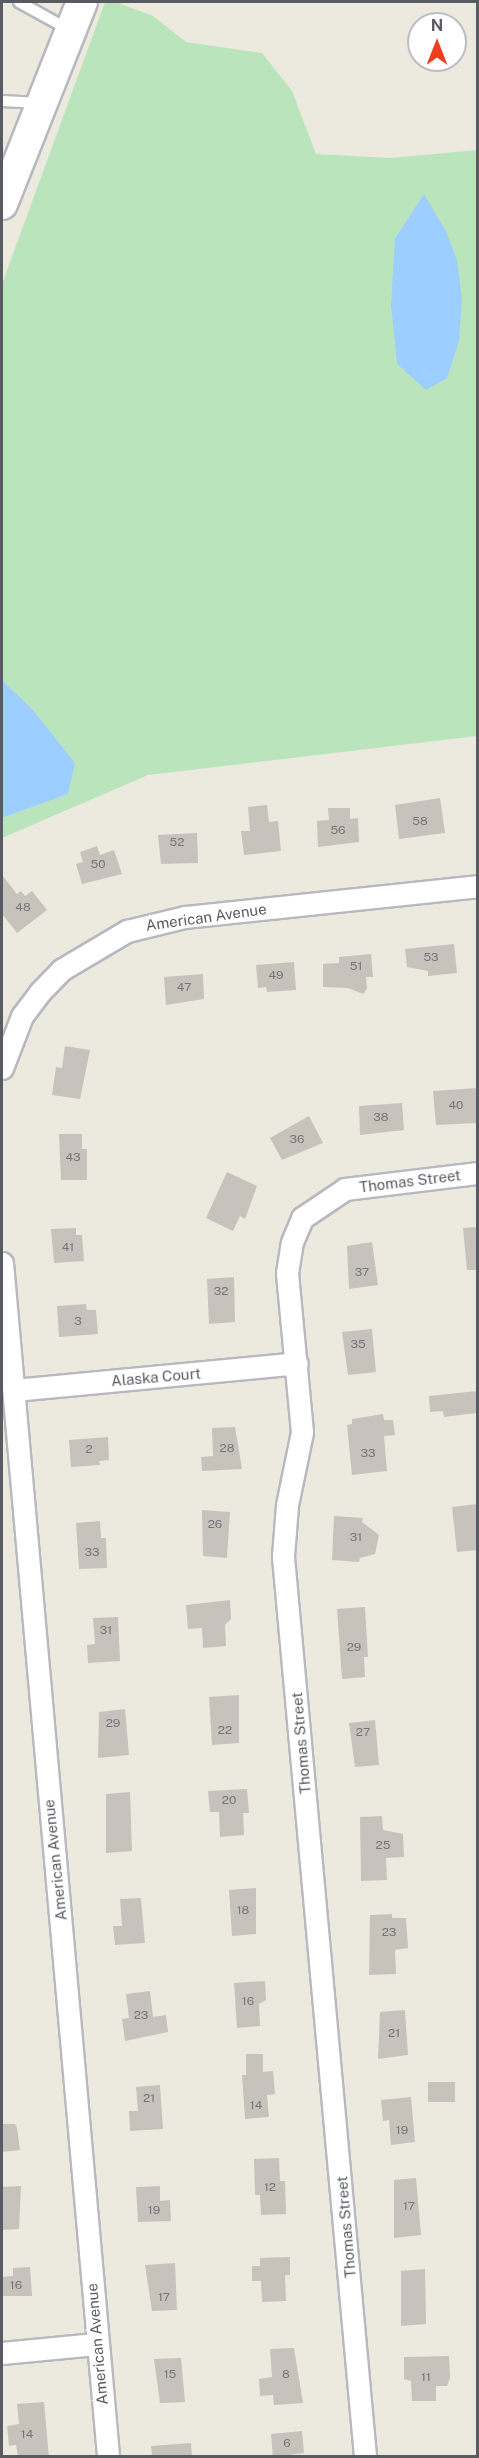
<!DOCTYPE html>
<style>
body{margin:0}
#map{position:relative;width:479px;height:2458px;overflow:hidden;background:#eceadf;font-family:"Public Sans",sans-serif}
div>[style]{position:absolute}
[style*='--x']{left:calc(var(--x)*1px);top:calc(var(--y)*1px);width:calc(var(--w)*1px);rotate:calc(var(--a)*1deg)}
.green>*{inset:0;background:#bae5bc}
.water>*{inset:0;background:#9cceff}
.building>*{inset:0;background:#c7c3bc}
.roads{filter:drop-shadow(2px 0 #b7b9bf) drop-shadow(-2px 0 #b7b9bf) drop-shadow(0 2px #b7b9bf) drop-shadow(0 -2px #b7b9bf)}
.lane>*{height:10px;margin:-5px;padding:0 5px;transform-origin:5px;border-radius:5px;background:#fff}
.street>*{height:21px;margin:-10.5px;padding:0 10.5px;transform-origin:10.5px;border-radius:10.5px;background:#fff}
.secondary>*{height:30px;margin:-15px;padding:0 15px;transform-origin:15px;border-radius:15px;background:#fff}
span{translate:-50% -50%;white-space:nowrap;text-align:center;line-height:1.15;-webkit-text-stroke:4.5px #fff;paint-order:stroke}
.number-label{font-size:12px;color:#747578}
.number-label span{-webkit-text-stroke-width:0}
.street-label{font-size:15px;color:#585b61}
.frame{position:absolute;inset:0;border:3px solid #585b61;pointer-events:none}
.north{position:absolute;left:407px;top:12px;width:60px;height:60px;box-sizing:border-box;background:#fff;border:2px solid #bcbdc0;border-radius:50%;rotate:0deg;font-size:16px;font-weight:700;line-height:24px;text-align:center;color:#585b61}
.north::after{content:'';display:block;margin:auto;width:21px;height:27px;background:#ee3e22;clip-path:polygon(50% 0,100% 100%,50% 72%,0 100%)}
</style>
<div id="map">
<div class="green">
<div style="clip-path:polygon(evenodd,105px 2px,116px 2px,153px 16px,186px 42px,262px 53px,292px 91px,316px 154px,391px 158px,477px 150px,477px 736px,148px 775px,2px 838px,2px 818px,68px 794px,49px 733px,33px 710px,2px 680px,2px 284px,105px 2px,424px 195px,446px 231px,450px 245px,395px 238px,424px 195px)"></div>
</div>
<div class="water">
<div style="clip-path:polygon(424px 194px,446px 231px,457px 260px,462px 299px,459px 341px,447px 378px,426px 390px,397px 364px,391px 305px,395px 238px)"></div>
<div style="clip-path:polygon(2px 680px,33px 710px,75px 763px,68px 794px,2px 818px)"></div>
</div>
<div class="building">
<div style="clip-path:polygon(440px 798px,445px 833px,399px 839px,395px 805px)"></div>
<div style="clip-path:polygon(267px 805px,269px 822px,278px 821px,281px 851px,244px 855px,241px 831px,250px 831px,248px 807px)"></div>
<div style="clip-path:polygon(328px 808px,350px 808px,350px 819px,358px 818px,359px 842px,318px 847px,317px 821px,329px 820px)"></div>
<div style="clip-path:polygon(197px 833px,198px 863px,161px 864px,158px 835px)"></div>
<div style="clip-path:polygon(97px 846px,100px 855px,114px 850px,122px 874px,82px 884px,76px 864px,83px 862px,80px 852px)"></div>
<div style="clip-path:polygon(2px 875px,17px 894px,21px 891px,25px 896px,32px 891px,47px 910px,17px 933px,2px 914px)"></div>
<div style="clip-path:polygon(454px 944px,457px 973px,428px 976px,428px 971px,407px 967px,405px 949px)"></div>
<div style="clip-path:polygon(371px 954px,373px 977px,366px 977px,367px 989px,363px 994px,348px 988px,323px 987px,323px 964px,339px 963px,339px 957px)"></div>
<div style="clip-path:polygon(294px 962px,296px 990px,267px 992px,266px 987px,258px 988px,256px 965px)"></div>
<div style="clip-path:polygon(203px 974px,204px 999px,166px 1005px,164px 977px)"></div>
<div style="clip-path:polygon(65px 1046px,90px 1050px,80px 1099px,52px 1095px,56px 1067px,62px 1068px)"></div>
<div style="clip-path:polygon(477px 1088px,477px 1123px,436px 1125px,433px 1091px)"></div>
<div style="clip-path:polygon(402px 1103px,404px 1130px,360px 1135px,359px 1106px)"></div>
<div style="clip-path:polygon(309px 1116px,323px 1143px,282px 1160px,270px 1138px)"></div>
<div style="clip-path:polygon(59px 1134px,82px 1134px,82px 1149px,87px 1149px,87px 1180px,61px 1180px)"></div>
<div style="clip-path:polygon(227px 1172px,257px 1186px,245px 1219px,240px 1216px,233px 1231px,206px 1218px)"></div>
<div style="clip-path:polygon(477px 1227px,477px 1270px,467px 1270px,463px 1228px)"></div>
<div style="clip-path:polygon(76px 1228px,76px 1235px,82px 1235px,84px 1261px,54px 1263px,51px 1229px)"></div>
<div style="clip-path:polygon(372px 1242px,378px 1285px,349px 1289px,347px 1246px)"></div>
<div style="clip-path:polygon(234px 1277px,235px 1322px,209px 1324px,207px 1279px)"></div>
<div style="clip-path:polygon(86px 1304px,87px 1310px,96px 1310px,98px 1334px,59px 1337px,57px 1306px)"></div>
<div style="clip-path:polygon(372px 1329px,376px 1372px,348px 1375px,342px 1332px)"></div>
<div style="clip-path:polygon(477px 1391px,477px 1413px,444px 1417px,443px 1411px,430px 1412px,429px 1396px)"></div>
<div style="clip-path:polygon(383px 1414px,384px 1420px,393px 1420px,395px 1435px,384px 1436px,387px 1471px,352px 1475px,347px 1425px,352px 1424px,352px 1419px)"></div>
<div style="clip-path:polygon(235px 1427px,242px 1469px,202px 1471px,201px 1457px,213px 1456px,212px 1428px)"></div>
<div style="clip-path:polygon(108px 1437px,109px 1460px,99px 1461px,100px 1465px,71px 1467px,69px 1440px)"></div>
<div style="clip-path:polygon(477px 1504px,477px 1550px,457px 1552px,452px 1507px)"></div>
<div style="clip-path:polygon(202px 1510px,230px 1512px,227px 1558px,203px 1556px)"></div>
<div style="clip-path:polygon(334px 1516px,363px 1518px,362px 1522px,379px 1535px,375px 1554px,360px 1558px,359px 1562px,332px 1560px)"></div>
<div style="clip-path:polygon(100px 1521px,101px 1538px,106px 1538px,107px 1568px,79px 1569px,76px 1523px)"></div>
<div style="clip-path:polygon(230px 1600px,231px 1619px,225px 1625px,226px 1646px,203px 1648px,202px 1628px,188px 1629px,186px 1605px)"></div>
<div style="clip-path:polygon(365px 1607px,368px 1657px,364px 1657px,365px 1677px,342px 1679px,337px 1609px)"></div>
<div style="clip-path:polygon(118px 1617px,120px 1661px,88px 1663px,87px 1645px,95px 1644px,93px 1618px)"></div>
<div style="clip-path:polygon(239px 1695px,239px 1743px,212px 1745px,209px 1697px)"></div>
<div style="clip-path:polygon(125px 1709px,129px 1755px,98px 1758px,99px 1712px)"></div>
<div style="clip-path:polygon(375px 1720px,379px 1765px,355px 1767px,349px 1723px)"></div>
<div style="clip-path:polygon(247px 1789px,249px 1813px,243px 1813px,244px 1835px,220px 1837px,219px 1812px,210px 1812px,208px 1791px)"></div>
<div style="clip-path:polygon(130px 1792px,132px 1851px,106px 1853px,106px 1794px)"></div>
<div style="clip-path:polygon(382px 1816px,383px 1830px,403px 1834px,404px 1857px,386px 1858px,387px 1880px,361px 1881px,360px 1817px)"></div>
<div style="clip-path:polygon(256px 1888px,256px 1934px,232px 1936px,229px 1890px)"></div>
<div style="clip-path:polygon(141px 1898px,145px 1943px,115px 1945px,113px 1926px,122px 1926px,120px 1899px)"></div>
<div style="clip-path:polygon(392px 1914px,392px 1918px,406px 1918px,408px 1948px,395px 1950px,396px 1974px,369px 1975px,370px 1915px)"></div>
<div style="clip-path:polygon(265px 1981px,266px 2000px,259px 2004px,260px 2026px,237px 2028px,234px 1983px)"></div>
<div style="clip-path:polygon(150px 1991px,153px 2017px,166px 2015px,168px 2032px,125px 2041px,122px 2019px,129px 2018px,126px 1994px)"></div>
<div style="clip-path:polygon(405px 2010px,408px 2055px,378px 2059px,380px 2012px)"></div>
<div style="clip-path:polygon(246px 2054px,263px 2054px,263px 2072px,273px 2071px,275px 2094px,267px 2095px,269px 2117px,245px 2119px,242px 2075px,246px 2075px)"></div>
<div style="clip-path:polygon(428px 2082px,455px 2082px,455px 2102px,428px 2102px)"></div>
<div style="clip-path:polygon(160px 2085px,163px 2129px,130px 2131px,129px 2111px,138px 2111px,136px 2087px)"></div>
<div style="clip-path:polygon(411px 2097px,415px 2142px,391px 2145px,389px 2120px,383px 2121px,381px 2100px)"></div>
<div style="clip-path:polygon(2px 2124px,15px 2124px,17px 2128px,20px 2150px,2px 2152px)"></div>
<div style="clip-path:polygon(279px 2158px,280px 2181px,285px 2181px,286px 2214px,261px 2215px,260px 2195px,255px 2195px,254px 2159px)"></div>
<div style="clip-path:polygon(416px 2178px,421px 2235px,394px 2238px,394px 2180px)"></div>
<div style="clip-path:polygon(21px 2186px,19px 2229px,2px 2230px,2px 2187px)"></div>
<div style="clip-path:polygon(160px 2186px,160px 2201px,170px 2200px,171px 2221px,138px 2222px,136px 2187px)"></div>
<div style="clip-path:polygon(290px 2257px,290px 2275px,285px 2275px,286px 2301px,262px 2302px,261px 2281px,252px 2281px,252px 2266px,260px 2266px,260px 2258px)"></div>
<div style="clip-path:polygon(175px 2263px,177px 2310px,152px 2311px,145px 2265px)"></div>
<div style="clip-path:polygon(30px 2267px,32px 2296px,2px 2296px,2px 2277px,13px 2276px,13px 2268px)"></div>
<div style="clip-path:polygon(425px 2269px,426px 2324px,401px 2326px,401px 2271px)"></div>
<div style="clip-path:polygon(294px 2348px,303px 2403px,274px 2405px,273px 2395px,260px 2396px,259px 2379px,272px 2377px,270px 2349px)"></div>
<div style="clip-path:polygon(449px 2356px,450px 2378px,447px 2386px,436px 2386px,436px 2401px,412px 2401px,411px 2381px,404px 2379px,404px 2357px)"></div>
<div style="clip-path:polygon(181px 2358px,185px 2402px,160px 2403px,154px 2359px)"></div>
<div style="clip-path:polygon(44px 2402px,49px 2457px,18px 2457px,16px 2445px,9px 2446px,7px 2426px,19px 2424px,17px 2404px)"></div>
<div style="clip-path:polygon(302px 2431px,304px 2453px,273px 2457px,271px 2434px)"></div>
<div style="clip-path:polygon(191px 2443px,192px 2457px,152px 2457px,151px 2446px)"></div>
</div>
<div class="roads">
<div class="lane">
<div style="--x:19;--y:2;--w:56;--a:28.9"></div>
<div style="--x:2;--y:101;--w:38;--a:3"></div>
</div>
<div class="street">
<div style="--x:2;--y:1068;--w:56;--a:-69"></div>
<div style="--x:22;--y:1016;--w:30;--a:-53"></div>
<div style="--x:40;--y:992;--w:30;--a:-46"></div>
<div style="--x:61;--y:970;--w:77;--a:-30.6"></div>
<div style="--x:127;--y:931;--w:60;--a:-13.6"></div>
<div style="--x:185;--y:917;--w:295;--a:-6"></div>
<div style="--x:2;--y:1263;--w:1198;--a:84.92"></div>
<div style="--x:14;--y:1390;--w:284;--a:-5.4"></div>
<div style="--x:2;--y:2353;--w:94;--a:-5.5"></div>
<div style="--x:365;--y:2456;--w:904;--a:-95.21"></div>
<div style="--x:283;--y:1556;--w:51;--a:-85.5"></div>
<div style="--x:287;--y:1505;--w:75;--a:-78.4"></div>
<div style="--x:302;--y:1432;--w:160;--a:-95.4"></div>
<div style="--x:287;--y:1273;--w:31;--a:-81"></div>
<div style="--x:292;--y:1242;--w:26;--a:-67"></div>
<div style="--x:302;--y:1218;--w:52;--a:-34"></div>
<div style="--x:345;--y:1189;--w:134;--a:-6.9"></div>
</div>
<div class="secondary">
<div style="--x:2;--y:204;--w:217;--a:-68.4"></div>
</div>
</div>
<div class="number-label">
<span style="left:420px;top:822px">58</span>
<span style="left:338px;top:831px">56</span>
<span style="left:177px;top:843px">52</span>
<span style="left:98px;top:865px">50</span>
<span style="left:23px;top:908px">48</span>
<span style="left:431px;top:958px">53</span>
<span style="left:356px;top:967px">51</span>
<span style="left:276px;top:976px">49</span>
<span style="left:184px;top:988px">47</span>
<span style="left:456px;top:1106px">40</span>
<span style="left:381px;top:1118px">38</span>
<span style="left:297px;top:1140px">36</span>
<span style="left:73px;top:1158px">43</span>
<span style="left:68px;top:1248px">41</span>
<span style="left:362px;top:1273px">37</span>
<span style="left:221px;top:1292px">32</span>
<span style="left:78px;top:1322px">3</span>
<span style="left:358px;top:1345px">35</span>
<span style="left:227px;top:1449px">28</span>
<span style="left:89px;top:1450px">2</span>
<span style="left:368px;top:1454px">33</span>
<span style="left:215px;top:1525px">26</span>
<span style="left:356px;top:1538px">31</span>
<span style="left:92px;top:1553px">33</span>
<span style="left:106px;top:1631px">31</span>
<span style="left:354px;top:1648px">29</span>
<span style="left:113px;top:1724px">29</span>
<span style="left:225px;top:1731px">22</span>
<span style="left:363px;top:1733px">27</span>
<span style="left:229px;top:1801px">20</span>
<span style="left:383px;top:1846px">25</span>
<span style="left:243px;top:1911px">18</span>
<span style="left:389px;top:1933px">23</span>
<span style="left:248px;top:2002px">16</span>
<span style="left:141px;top:2016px">23</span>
<span style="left:394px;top:2034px">21</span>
<span style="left:149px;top:2099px">21</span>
<span style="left:256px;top:2106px">14</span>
<span style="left:402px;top:2131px">19</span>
<span style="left:270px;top:2188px">12</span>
<span style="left:409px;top:2207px">17</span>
<span style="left:154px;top:2211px">19</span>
<span style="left:16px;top:2286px">16</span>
<span style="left:164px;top:2298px">17</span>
<span style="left:170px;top:2375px">15</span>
<span style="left:286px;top:2375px">8</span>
<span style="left:426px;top:2378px">11</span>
<span style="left:27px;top:2435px">14</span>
<span style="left:287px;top:2444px">6</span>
</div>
<div class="street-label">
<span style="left:206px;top:917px;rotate:-8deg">American Avenue</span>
<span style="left:410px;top:1181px;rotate:-7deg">Thomas Street</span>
<span style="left:156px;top:1377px;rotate:-5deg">Alaska Court</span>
<span style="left:301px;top:1743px;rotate:-95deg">Thomas Street</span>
<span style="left:55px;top:1860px;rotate:-96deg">American Avenue</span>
<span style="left:346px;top:2227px;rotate:-95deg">Thomas Street</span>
<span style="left:97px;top:2344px;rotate:-95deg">American Avenue</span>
</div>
<div class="frame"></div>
<div class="north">N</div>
</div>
